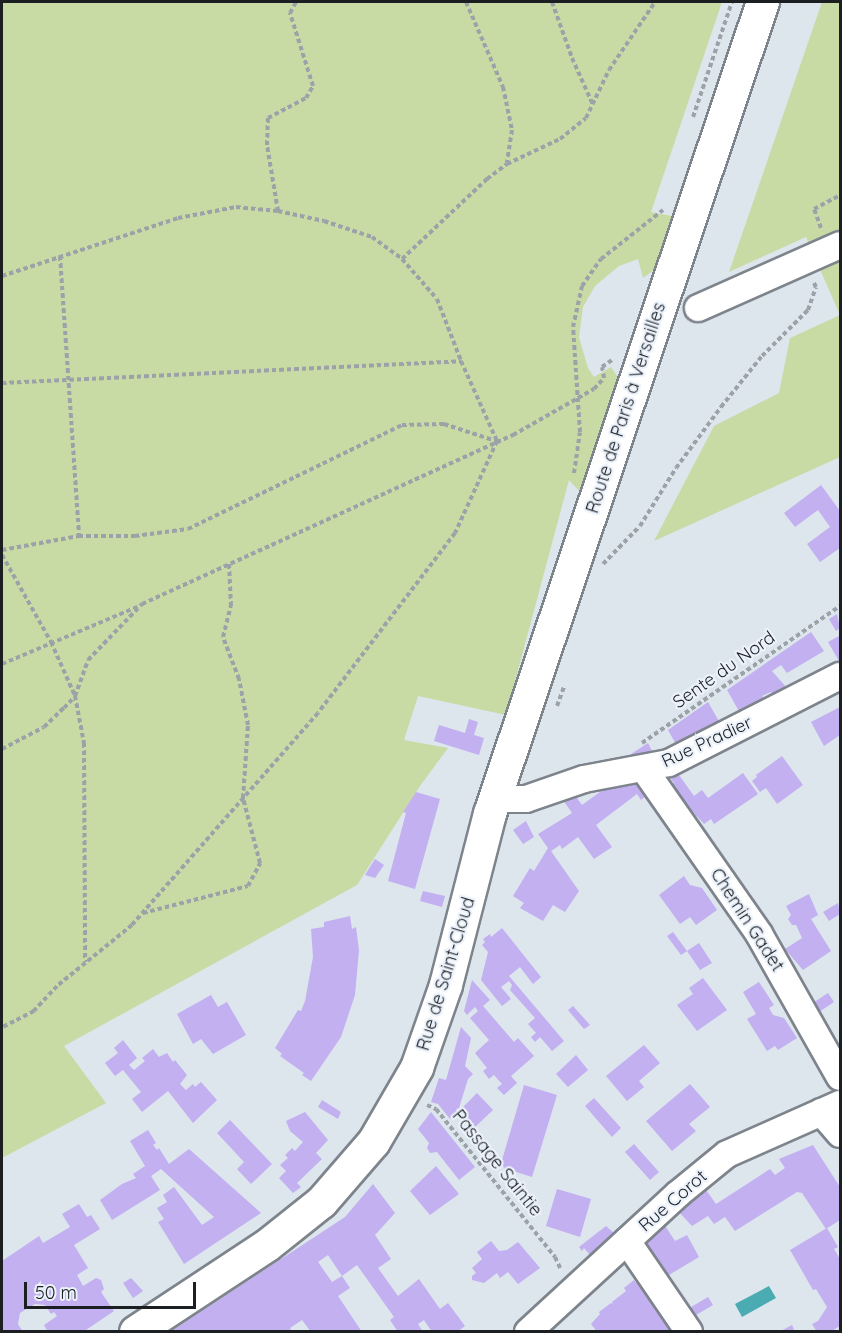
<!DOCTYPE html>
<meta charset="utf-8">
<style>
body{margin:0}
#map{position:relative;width:842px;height:1333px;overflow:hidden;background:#dde5ed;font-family:Quicksand,sans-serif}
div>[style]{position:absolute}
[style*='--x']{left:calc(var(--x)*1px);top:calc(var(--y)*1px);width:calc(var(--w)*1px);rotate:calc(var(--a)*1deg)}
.green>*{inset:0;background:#c8dba5}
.water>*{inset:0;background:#4aacb2}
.building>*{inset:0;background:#c2b0f1}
.path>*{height:4px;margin-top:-2px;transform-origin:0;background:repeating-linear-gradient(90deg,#9ca2a8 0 4.5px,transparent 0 7.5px)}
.roads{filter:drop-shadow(2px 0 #7e848c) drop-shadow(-2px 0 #7e848c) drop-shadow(0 2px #7e848c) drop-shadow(0 -2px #7e848c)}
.minor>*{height:26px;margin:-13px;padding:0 13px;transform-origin:13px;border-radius:13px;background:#fff}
.major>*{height:32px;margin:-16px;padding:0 16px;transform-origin:16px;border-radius:16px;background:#fff}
span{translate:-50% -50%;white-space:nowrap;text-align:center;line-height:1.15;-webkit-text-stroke:4.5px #ebf2fb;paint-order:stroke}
.street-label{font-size:18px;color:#1c1f22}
.frame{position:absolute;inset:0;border:3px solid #1c1f22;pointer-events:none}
.scale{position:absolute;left:24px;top:1282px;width:172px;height:27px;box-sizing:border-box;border:3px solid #1c1f22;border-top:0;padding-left:8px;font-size:18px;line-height:21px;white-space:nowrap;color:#1c1f22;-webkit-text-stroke:4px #ebf2fb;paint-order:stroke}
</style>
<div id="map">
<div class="green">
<div style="clip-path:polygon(2px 2px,722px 2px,651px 212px,677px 217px,663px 263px,643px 278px,638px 259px,619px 266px,595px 286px,583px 307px,579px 337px,588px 368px,594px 377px,611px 367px,621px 382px,580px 492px,569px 480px,506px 715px,418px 696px,404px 740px,448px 748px,420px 786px,357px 885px,64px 1046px,106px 1103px,2px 1158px)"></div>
<div style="clip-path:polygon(822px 2px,840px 2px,840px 457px,654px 541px,714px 426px,779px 393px,790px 338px,840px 315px,806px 237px,729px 272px)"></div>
</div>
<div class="water">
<div style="clip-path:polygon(769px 1286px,776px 1298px,742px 1317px,735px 1304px)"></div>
</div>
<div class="building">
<div style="clip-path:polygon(821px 485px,840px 511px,840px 548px,820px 562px,807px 544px,830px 527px,818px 510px,795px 527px,784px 513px)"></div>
<div style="clip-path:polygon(837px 614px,840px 628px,836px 631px,829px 619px)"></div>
<div style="clip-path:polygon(811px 632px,824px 651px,787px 673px,781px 665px,772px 671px,787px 688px,773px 695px,771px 692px,762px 696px,765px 699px,740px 713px,727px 690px)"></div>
<div style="clip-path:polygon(839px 636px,840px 639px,839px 661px,828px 642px)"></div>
<div style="clip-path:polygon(708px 702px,720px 723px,677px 746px,668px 730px)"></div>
<div style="clip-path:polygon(840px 707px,840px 735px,824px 746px,811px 722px)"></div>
<div style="clip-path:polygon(469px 719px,478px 722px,474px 735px,484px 738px,479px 755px,434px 741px,439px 725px,465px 733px)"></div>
<div style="clip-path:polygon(648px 743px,654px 755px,634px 759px,631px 754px)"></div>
<div style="clip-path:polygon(782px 756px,803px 785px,777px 804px,766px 788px,760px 792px,752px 781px,757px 777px,756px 775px)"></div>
<div style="clip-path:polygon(674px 768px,694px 796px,702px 790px,708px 798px,743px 773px,758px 794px,714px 824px,711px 819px,704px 824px,693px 812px,687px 816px,667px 788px,674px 783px,665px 771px)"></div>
<div style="clip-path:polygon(641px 777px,651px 792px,641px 800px,637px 794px,596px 825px,612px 847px,594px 859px,578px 837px,562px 849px,560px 845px,551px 851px,579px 891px,565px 912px,553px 905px,543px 921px,520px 908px,524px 903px,513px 896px,530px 868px,534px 871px,548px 848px,538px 834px,572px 813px,563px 800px,575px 795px,582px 805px,611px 784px)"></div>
<div style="clip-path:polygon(416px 792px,440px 799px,415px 889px,388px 881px,406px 813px,403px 812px)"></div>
<div style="clip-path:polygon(526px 821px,534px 837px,523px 844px,513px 830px)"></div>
<div style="clip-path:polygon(375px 859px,384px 865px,375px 878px,365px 875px)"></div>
<div style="clip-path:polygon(684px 876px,690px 885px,702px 888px,717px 910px,696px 925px,690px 917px,680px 924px,659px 895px)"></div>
<div style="clip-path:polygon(423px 891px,445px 896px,442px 907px,420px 901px)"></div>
<div style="clip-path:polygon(809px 894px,818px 915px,811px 919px,831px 951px,803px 970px,785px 949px,802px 938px,796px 925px,792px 925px,788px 919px,791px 915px,786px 906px)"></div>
<div style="clip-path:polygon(838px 903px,840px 914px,829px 921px,823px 912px)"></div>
<div style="clip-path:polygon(350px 916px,352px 929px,356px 927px,359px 950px,355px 995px,341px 1037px,311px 1081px,302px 1075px,304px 1073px,280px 1056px,282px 1054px,275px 1048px,298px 1010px,301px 1011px,305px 1001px,313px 957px,311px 929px,324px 927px,324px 922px)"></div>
<div style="clip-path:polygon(502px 928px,541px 977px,533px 984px,520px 967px,509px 976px,564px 1041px,552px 1051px,540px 1037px,535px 1042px,531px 1037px,536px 1033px,528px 1024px,535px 1018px,510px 990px,512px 985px,509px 981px,501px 987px,511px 999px,502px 1006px,481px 980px,488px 952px,482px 945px,485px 942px,483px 939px,490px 934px,491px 937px)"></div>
<div style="clip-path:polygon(673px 932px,687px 951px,699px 943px,712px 963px,700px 970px,687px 951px,681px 955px,667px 936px)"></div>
<div style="clip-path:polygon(703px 978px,727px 1010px,697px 1031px,677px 1005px,693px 994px,689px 988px)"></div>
<div style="clip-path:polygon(472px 980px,490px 1000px,483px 1006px,514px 1042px,518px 1038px,534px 1056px,511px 1076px,517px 1083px,504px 1095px,497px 1088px,502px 1084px,494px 1075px,489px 1079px,483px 1071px,487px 1068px,475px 1053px,489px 1040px,470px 1018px,478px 1011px,475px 1007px,467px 1015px,464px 1011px)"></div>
<div style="clip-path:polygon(759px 982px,774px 1005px,769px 1008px,773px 1015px,784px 1018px,797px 1038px,778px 1050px,775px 1046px,767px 1051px,747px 1019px,756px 1014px,743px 992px)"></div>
<div style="clip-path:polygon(828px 993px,834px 1002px,819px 1012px,813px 1003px)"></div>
<div style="clip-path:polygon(211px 995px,218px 1007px,227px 1002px,246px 1035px,213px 1054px,201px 1039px,193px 1044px,177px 1014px)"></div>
<div style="clip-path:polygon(573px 1006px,590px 1025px,584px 1029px,568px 1010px)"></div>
<div style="clip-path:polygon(461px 1027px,471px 1038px,465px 1066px,473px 1074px,468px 1079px,458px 1111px,450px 1119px,438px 1104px,431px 1102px,439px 1078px,446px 1080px)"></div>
<div style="clip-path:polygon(123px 1040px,137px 1058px,129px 1065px,134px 1070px,145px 1061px,142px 1058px,153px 1049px,159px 1057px,167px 1053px,173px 1062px,175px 1060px,187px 1075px,180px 1084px,186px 1090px,193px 1084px,195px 1087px,201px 1082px,217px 1100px,193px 1123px,168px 1091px,142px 1112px,132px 1099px,141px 1092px,123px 1070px,115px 1076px,105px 1063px,118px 1053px,114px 1048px)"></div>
<div style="clip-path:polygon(644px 1045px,660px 1063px,639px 1081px,644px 1087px,627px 1101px,606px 1076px)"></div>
<div style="clip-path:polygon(576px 1055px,588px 1070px,568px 1087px,556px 1074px)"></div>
<div style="clip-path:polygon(690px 1084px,710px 1107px,689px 1124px,696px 1131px,672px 1151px,646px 1121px)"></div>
<div style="clip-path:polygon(524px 1085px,557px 1095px,532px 1177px,500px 1167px)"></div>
<div style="clip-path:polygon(477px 1093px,493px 1110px,475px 1127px,460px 1110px)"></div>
<div style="clip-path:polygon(594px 1098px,621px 1128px,612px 1137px,585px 1106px)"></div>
<div style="clip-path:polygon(322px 1100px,341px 1112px,338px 1119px,318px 1107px)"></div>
<div style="clip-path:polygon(305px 1112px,328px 1140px,316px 1153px,322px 1159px,297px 1183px,301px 1187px,293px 1193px,279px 1178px,286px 1171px,280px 1165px,288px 1158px,285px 1155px,292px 1148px,295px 1151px,303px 1142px,290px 1131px,286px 1121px)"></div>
<div style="clip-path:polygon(431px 1112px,475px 1167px,459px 1180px,437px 1152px,430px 1153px,427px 1148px,429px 1143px,418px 1129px)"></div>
<div style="clip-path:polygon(230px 1120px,272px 1164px,251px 1184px,237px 1169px,244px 1162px,217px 1133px)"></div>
<div style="clip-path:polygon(148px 1130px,156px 1143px,153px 1145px,157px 1150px,159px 1148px,169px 1164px,189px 1149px,261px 1213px,184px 1264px,158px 1222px,164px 1219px,157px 1208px,167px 1202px,163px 1195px,174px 1187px,202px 1225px,214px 1217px,161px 1169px,151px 1176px,160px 1190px,112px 1220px,100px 1200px,122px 1184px,136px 1178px,133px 1174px,145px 1166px,130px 1141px)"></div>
<div style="clip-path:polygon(634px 1144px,659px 1172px,650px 1180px,625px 1152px)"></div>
<div style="clip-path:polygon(813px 1145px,840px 1187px,840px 1220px,826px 1229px,802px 1193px,797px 1192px,735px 1231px,725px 1217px,714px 1224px,708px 1216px,692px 1226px,678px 1211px,704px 1187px,716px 1204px,770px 1169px,775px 1175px,785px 1168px,779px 1159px)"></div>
<div style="clip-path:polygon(436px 1166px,459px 1194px,430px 1215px,410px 1191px)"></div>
<div style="clip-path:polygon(373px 1184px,395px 1213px,375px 1235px,391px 1259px,378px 1268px,398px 1296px,419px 1279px,440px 1309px,448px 1303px,465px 1326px,457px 1332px,432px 1332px,424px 1320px,418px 1324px,423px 1332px,398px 1332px,390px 1320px,394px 1317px,357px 1265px,342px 1276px,328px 1255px,318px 1262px,332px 1282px,342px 1276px,350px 1288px,338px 1296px,362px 1332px,311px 1332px,302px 1320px,290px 1328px,292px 1332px,170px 1332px,345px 1217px)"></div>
<div style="clip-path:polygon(557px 1189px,591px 1199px,580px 1237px,546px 1226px)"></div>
<div style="clip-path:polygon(79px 1204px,87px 1217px,91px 1215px,100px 1229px,74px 1245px,88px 1268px,77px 1275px,83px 1286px,96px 1278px,101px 1280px,104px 1289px,101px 1292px,114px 1311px,83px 1332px,48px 1332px,44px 1325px,57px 1316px,54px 1312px,51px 1314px,45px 1305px,35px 1304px,20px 1313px,18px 1324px,23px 1332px,2px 1332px,2px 1261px,39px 1236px,43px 1243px,70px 1227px,62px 1214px)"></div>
<div style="clip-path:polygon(664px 1224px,675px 1241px,687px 1235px,699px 1257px,659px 1281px,638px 1250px)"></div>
<div style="clip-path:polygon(606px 1226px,615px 1234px,591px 1256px,584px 1248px,582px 1251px,579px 1247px)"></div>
<div style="clip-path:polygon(827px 1228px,838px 1247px,834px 1249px,840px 1259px,840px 1326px,830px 1332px,817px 1332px,812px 1324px,818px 1321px,827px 1307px,816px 1289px,813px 1290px,790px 1250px)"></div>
<div style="clip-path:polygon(491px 1241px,499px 1251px,507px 1250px,518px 1242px,540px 1268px,518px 1284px,508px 1272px,500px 1278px,497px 1273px,484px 1283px,472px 1280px,472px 1276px,476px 1273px,472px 1268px,482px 1259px,477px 1252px)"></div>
<div style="clip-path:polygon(646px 1276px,656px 1291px,648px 1298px,658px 1312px,667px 1306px,679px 1332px,597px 1332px,591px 1324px,600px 1314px,599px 1312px,611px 1303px,613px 1304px,612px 1302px,626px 1291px,624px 1288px,634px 1280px,636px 1283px)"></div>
<div style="clip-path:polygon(131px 1278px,143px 1291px,133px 1298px,123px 1283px)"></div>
<div style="clip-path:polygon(708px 1297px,713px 1305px,691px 1318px,686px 1310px)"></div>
<div style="clip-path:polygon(792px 1325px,795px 1332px,779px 1332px)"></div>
</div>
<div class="path">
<div style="--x:466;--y:2;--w:93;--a:66.5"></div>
<div style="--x:503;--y:87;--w:44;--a:78.2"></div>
<div style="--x:512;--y:130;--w:33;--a:99"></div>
<div style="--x:552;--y:2;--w:59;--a:70.3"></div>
<div style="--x:572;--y:58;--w:51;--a:65.9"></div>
<div style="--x:693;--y:117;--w:121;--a:-71.3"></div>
<div style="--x:278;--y:211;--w:67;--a:-99.5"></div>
<div style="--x:267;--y:145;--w:27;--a:-88"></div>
<div style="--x:268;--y:118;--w:43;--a:-27.8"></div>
<div style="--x:306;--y:98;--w:14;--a:-60"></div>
<div style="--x:313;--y:86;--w:77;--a:-107.5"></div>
<div style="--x:290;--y:13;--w:13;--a:-61"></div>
<div style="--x:821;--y:228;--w:20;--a:-110"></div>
<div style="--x:814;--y:209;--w:30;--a:-28"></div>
<div style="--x:60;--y:256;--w:281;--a:86.1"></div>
<div style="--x:402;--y:259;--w:117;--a:-43.3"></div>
<div style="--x:487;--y:179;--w:25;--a:-37"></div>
<div style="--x:507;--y:164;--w:59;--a:-25.3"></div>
<div style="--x:560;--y:139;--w:33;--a:-39"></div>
<div style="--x:586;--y:118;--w:53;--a:-64.4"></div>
<div style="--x:609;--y:70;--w:82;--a:-55.9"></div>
<div style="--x:2;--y:276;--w:185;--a:-18.2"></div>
<div style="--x:178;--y:218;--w:59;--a:-10.7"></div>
<div style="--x:236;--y:207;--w:42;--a:5.4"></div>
<div style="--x:278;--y:211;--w:47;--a:12.3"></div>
<div style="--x:324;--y:221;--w:51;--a:18.4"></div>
<div style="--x:372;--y:237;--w:37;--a:36"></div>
<div style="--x:402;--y:259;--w:53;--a:48.8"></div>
<div style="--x:437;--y:299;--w:66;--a:68.8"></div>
<div style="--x:2;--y:383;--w:460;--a:-2.7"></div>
<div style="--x:461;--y:361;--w:88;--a:65.8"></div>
<div style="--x:497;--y:441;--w:101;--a:114.5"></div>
<div style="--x:455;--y:533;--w:226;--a:127.3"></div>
<div style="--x:318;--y:713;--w:282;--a:131.3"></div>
<div style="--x:132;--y:925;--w:97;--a:140.9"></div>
<div style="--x:57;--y:986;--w:34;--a:133"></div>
<div style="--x:34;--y:1011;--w:36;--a:153"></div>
<div style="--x:574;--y:473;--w:41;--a:-81.7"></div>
<div style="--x:580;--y:432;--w:105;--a:-93.8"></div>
<div style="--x:573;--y:327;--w:42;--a:-77.6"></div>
<div style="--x:582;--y:286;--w:33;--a:-55"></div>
<div style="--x:601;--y:259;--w:79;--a:-38.3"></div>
<div style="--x:2;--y:550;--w:78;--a:-10.3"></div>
<div style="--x:79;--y:536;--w:56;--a:0"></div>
<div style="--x:135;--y:536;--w:53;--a:-7.5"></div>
<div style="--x:188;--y:529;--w:238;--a:-25.9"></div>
<div style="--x:402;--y:425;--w:42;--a:-1.4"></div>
<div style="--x:444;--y:424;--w:55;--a:18.1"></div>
<div style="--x:2;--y:555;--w:100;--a:60.6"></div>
<div style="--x:51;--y:642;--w:59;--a:66"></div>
<div style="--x:75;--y:696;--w:48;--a:79.2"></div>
<div style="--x:84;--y:743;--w:219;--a:89.7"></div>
<div style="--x:603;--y:564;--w:53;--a:-45.8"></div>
<div style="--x:640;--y:526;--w:68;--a:-58.2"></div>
<div style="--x:676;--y:468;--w:76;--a:-53.6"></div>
<div style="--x:721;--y:407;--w:65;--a:-51.2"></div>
<div style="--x:762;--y:356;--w:65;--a:-45"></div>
<div style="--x:808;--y:310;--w:24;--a:-71"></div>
<div style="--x:816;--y:287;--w:7;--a:-117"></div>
<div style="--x:2;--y:664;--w:149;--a:-22.9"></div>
<div style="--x:557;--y:706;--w:20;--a:-70"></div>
<div style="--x:642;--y:743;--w:241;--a:-34.7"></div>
<div style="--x:2;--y:749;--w:47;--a:-27.6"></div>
<div style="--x:44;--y:727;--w:28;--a:-44"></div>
<div style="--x:64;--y:708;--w:16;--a:-47"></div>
<div style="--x:75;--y:696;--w:38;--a:-70"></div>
<div style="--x:88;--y:660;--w:78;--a:-46"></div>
<div style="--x:142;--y:604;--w:408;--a:-24.5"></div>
<div style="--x:513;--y:435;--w:93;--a:-29.6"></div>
<div style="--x:594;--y:389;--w:15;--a:-48"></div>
<div style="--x:604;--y:378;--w:11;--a:-100"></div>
<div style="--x:602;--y:367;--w:12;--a:-35"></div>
<div style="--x:143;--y:913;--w:108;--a:-14.4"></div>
<div style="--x:248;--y:886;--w:26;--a:-62"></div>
<div style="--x:260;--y:863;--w:67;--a:-104.7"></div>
<div style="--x:243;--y:798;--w:73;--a:-86.1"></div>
<div style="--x:248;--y:725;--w:47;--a:-101.1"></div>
<div style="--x:239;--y:679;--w:45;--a:-110.9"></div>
<div style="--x:223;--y:637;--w:32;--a:-76"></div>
<div style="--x:231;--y:606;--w:43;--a:-92.7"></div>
<div style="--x:427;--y:1105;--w:10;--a:24"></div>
<div style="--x:436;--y:1109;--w:190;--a:51.2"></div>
<div style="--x:555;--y:1257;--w:14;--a:65"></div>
</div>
<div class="roads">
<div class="minor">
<div style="--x:698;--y:308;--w:155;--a:-23.9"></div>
<div style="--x:644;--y:769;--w:201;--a:55.1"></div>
<div style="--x:759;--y:934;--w:164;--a:60.5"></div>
<div style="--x:496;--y:799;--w:30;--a:0"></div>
<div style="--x:526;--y:799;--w:61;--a:-19"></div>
<div style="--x:584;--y:779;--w:86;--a:-10.7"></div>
<div style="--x:669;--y:763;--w:192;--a:-27"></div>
<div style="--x:821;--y:1112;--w:29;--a:49"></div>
<div style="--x:627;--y:1241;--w:110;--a:55.7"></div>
<div style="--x:528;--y:1332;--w:204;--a:-42.6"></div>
<div style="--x:678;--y:1194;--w:63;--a:-39.2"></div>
<div style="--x:727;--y:1154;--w:124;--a:-23.9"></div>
</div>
<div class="major">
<div style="--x:136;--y:1332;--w:158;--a:-33.4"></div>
<div style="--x:268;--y:1245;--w:69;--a:-38.5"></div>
<div style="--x:322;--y:1202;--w:79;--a:-49.1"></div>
<div style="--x:374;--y:1142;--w:86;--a:-59.8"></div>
<div style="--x:417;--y:1068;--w:88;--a:-70.7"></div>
<div style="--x:446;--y:985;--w:177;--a:-75.6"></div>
<div style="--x:490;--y:814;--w:857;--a:-71.42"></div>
</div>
</div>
<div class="street-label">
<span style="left:626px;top:408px;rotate:-72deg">Route de Paris à Versailles</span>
<span style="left:724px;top:670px;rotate:-35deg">Sente du Nord</span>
<span style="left:707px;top:742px;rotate:-25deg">Rue Pradier</span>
<span style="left:747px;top:920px;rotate:57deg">Chemin Gadet</span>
<span style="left:446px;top:974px;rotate:-73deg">Rue de Saint-Cloud</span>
<span style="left:497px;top:1163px;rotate:51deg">Passage Saintie</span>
<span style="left:673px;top:1201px;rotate:-41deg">Rue Corot</span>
</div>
<div class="frame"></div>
<div class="scale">50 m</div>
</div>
